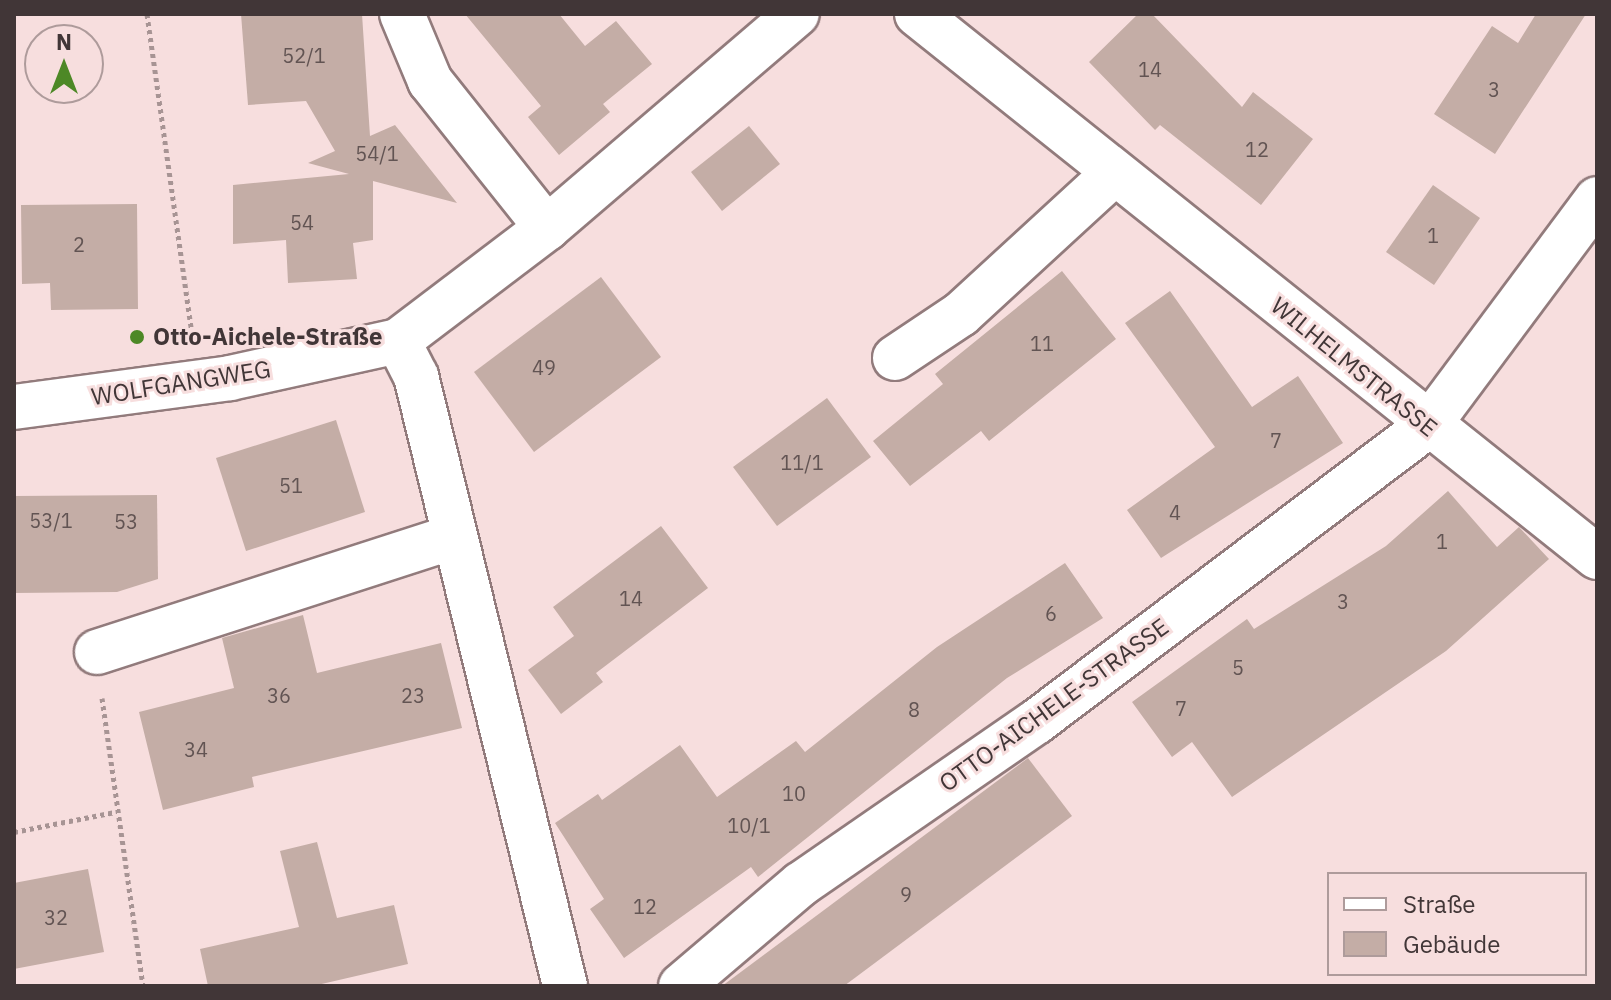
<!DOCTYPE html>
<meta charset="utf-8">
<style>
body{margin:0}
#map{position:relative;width:1611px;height:1000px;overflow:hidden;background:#f7dede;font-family:"IBM Plex Sans",sans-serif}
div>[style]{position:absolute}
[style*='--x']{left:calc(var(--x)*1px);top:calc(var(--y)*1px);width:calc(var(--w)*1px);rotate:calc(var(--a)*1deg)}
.building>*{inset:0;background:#c4ada6}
.path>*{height:5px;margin-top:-2.5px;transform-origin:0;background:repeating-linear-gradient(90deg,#a79494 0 4px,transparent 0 8px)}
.roads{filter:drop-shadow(2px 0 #927b7c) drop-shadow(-2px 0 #927b7c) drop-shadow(0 2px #927b7c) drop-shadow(0 -2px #927b7c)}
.minor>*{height:44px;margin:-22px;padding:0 22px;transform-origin:22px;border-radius:22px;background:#fff}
.dots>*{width:22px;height:22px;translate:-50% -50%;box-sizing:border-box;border:4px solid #f7dede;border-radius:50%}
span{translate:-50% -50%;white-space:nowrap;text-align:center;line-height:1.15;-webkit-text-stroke:6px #f7dede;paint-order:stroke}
.number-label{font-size:20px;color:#625453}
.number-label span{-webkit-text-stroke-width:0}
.poi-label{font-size:24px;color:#413637;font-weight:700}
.left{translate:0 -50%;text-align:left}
.street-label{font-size:24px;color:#413637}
.frame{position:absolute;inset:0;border:16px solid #413637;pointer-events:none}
.legend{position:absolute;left:1327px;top:872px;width:260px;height:104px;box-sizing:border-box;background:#f7dede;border:2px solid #ae9b9b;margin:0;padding:10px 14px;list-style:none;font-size:24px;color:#413637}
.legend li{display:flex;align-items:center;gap:16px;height:40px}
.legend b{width:40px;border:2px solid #ae9b9b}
.north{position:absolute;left:24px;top:24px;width:80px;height:80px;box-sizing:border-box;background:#f7dede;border:2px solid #ae9b9b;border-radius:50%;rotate:0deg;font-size:22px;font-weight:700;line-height:32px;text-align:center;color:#413637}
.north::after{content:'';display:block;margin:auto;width:28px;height:36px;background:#4d8826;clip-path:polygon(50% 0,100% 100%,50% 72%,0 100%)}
</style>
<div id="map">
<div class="building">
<div style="clip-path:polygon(241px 14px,362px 14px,370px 136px,395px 125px,457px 203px,373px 181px,373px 240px,353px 243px,357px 279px,288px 283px,286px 240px,233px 244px,233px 185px,349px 174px,308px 163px,335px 151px,306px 101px,248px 105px)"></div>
<div style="clip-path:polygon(465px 14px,559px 14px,585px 46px,616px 21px,652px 64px,603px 104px,610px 112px,559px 155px,528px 117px,541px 106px)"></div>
<div style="clip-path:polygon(1138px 14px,1152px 14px,1242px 107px,1253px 92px,1313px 139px,1261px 205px,1160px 125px,1155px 130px,1089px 62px)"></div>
<div style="clip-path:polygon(1536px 14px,1586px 14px,1495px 154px,1434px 114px,1492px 26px,1518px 43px)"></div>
<div style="clip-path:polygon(749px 126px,780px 164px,722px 211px,691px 172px)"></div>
<div style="clip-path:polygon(1433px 185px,1480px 218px,1434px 285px,1386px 252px)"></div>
<div style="clip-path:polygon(137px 204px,138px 309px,51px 310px,50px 283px,22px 284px,21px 205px)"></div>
<div style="clip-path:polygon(1062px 271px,1116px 339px,989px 441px,981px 431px,910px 486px,873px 441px,943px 384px,935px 374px)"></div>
<div style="clip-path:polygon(601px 277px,661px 357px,534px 452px,474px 372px)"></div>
<div style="clip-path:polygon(1170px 291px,1252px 407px,1298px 376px,1343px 443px,1161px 558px,1127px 510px,1215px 447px,1125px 323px)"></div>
<div style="clip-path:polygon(827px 398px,871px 457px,777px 526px,733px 467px)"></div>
<div style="clip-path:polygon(336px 420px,365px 512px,246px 551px,216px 458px)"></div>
<div style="clip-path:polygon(1448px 491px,1497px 547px,1519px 527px,1549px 559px,1446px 651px,1232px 797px,1192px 742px,1172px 757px,1132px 702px,1247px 619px,1254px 629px,1386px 546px)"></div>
<div style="clip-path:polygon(157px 495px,158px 579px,117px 592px,14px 593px,14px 496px)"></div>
<div style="clip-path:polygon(661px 526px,708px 588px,596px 673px,603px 682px,561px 714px,528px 670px,574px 636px,553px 607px)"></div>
<div style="clip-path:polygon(1065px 563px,1103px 618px,1007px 678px,758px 877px,751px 867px,624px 958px,590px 909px,604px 899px,555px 823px,598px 794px,602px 800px,680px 745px,717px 797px,796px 741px,805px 752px,937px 647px)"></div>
<div style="clip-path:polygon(303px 615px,317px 673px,441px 643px,462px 728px,252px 777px,254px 787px,163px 810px,139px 712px,234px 688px,222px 638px)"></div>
<div style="clip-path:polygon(1028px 758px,1072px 816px,844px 986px,722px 986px)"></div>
<div style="clip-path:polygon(317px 842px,337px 918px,394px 905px,408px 964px,313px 986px,208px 986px,200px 949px,299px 927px,280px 851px)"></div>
<div style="clip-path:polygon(88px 869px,104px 952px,14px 969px,14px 883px)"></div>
</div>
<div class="path">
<div style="--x:147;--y:14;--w:318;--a:82"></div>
<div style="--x:102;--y:698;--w:291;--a:81.9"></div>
<div style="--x:14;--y:832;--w:103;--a:-11.2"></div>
</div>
<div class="roads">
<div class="minor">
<div style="--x:402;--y:14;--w:73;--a:67.3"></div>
<div style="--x:430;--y:81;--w:188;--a:51.5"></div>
<div style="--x:917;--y:14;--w:870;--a:38.61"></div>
<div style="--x:398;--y:341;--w:39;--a:63"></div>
<div style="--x:416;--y:376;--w:628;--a:76.27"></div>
<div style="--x:895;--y:358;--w:79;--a:-33.7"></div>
<div style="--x:961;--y:314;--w:207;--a:-42.6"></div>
<div style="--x:14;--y:407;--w:218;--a:-7.6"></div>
<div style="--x:230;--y:378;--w:172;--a:-12.4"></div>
<div style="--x:398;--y:341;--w:187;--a:-37.2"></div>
<div style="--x:547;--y:228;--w:329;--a:-40.6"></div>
<div style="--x:97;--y:652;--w:372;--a:-17.9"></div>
<div style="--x:681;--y:986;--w:157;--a:-40.4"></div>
<div style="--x:801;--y:884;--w:285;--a:-34.6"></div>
<div style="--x:1036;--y:722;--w:491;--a:-37.1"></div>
<div style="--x:1428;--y:426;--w:283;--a:-53.3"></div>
</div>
</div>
<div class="dots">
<div style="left:137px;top:337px;background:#4d8826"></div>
</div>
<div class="number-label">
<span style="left:304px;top:55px">52/1</span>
<span style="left:1150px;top:69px">14</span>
<span style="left:1494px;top:89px">3</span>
<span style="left:1257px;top:149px">12</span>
<span style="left:377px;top:153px">54/1</span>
<span style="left:302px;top:222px">54</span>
<span style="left:1433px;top:235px">1</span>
<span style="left:79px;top:244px">2</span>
<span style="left:1042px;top:343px">11</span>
<span style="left:544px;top:367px">49</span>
<span style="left:1276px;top:440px">7</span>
<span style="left:802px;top:462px">11/1</span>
<span style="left:291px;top:485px">51</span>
<span style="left:1175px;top:512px">4</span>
<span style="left:51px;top:520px">53/1</span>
<span style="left:126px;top:521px">53</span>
<span style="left:1442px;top:541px">1</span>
<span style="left:631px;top:598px">14</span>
<span style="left:1343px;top:601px">3</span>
<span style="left:1051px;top:613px">6</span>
<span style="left:1238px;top:667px">5</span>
<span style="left:279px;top:695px">36</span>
<span style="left:413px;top:695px">23</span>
<span style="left:1181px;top:708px">7</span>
<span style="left:914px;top:709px">8</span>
<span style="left:196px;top:749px">34</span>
<span style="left:794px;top:793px">10</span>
<span style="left:749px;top:825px">10/1</span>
<span style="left:906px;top:894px">9</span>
<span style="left:645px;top:906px">12</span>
<span style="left:56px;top:917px">32</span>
</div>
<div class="poi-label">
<span class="left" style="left:153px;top:337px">Otto-Aichele-Straße</span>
</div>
<div class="street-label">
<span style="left:1354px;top:367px;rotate:39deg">WILHELMSTRASSE</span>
<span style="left:181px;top:383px;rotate:-9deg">WOLFGANGWEG</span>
<span style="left:1054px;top:705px;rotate:-36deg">OTTO-AICHELE-STRASSE</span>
</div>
<div class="frame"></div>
<ul class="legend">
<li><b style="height:10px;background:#fff"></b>Straße</li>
<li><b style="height:22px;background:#c4ada6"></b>Gebäude</li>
</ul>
<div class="north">N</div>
</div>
